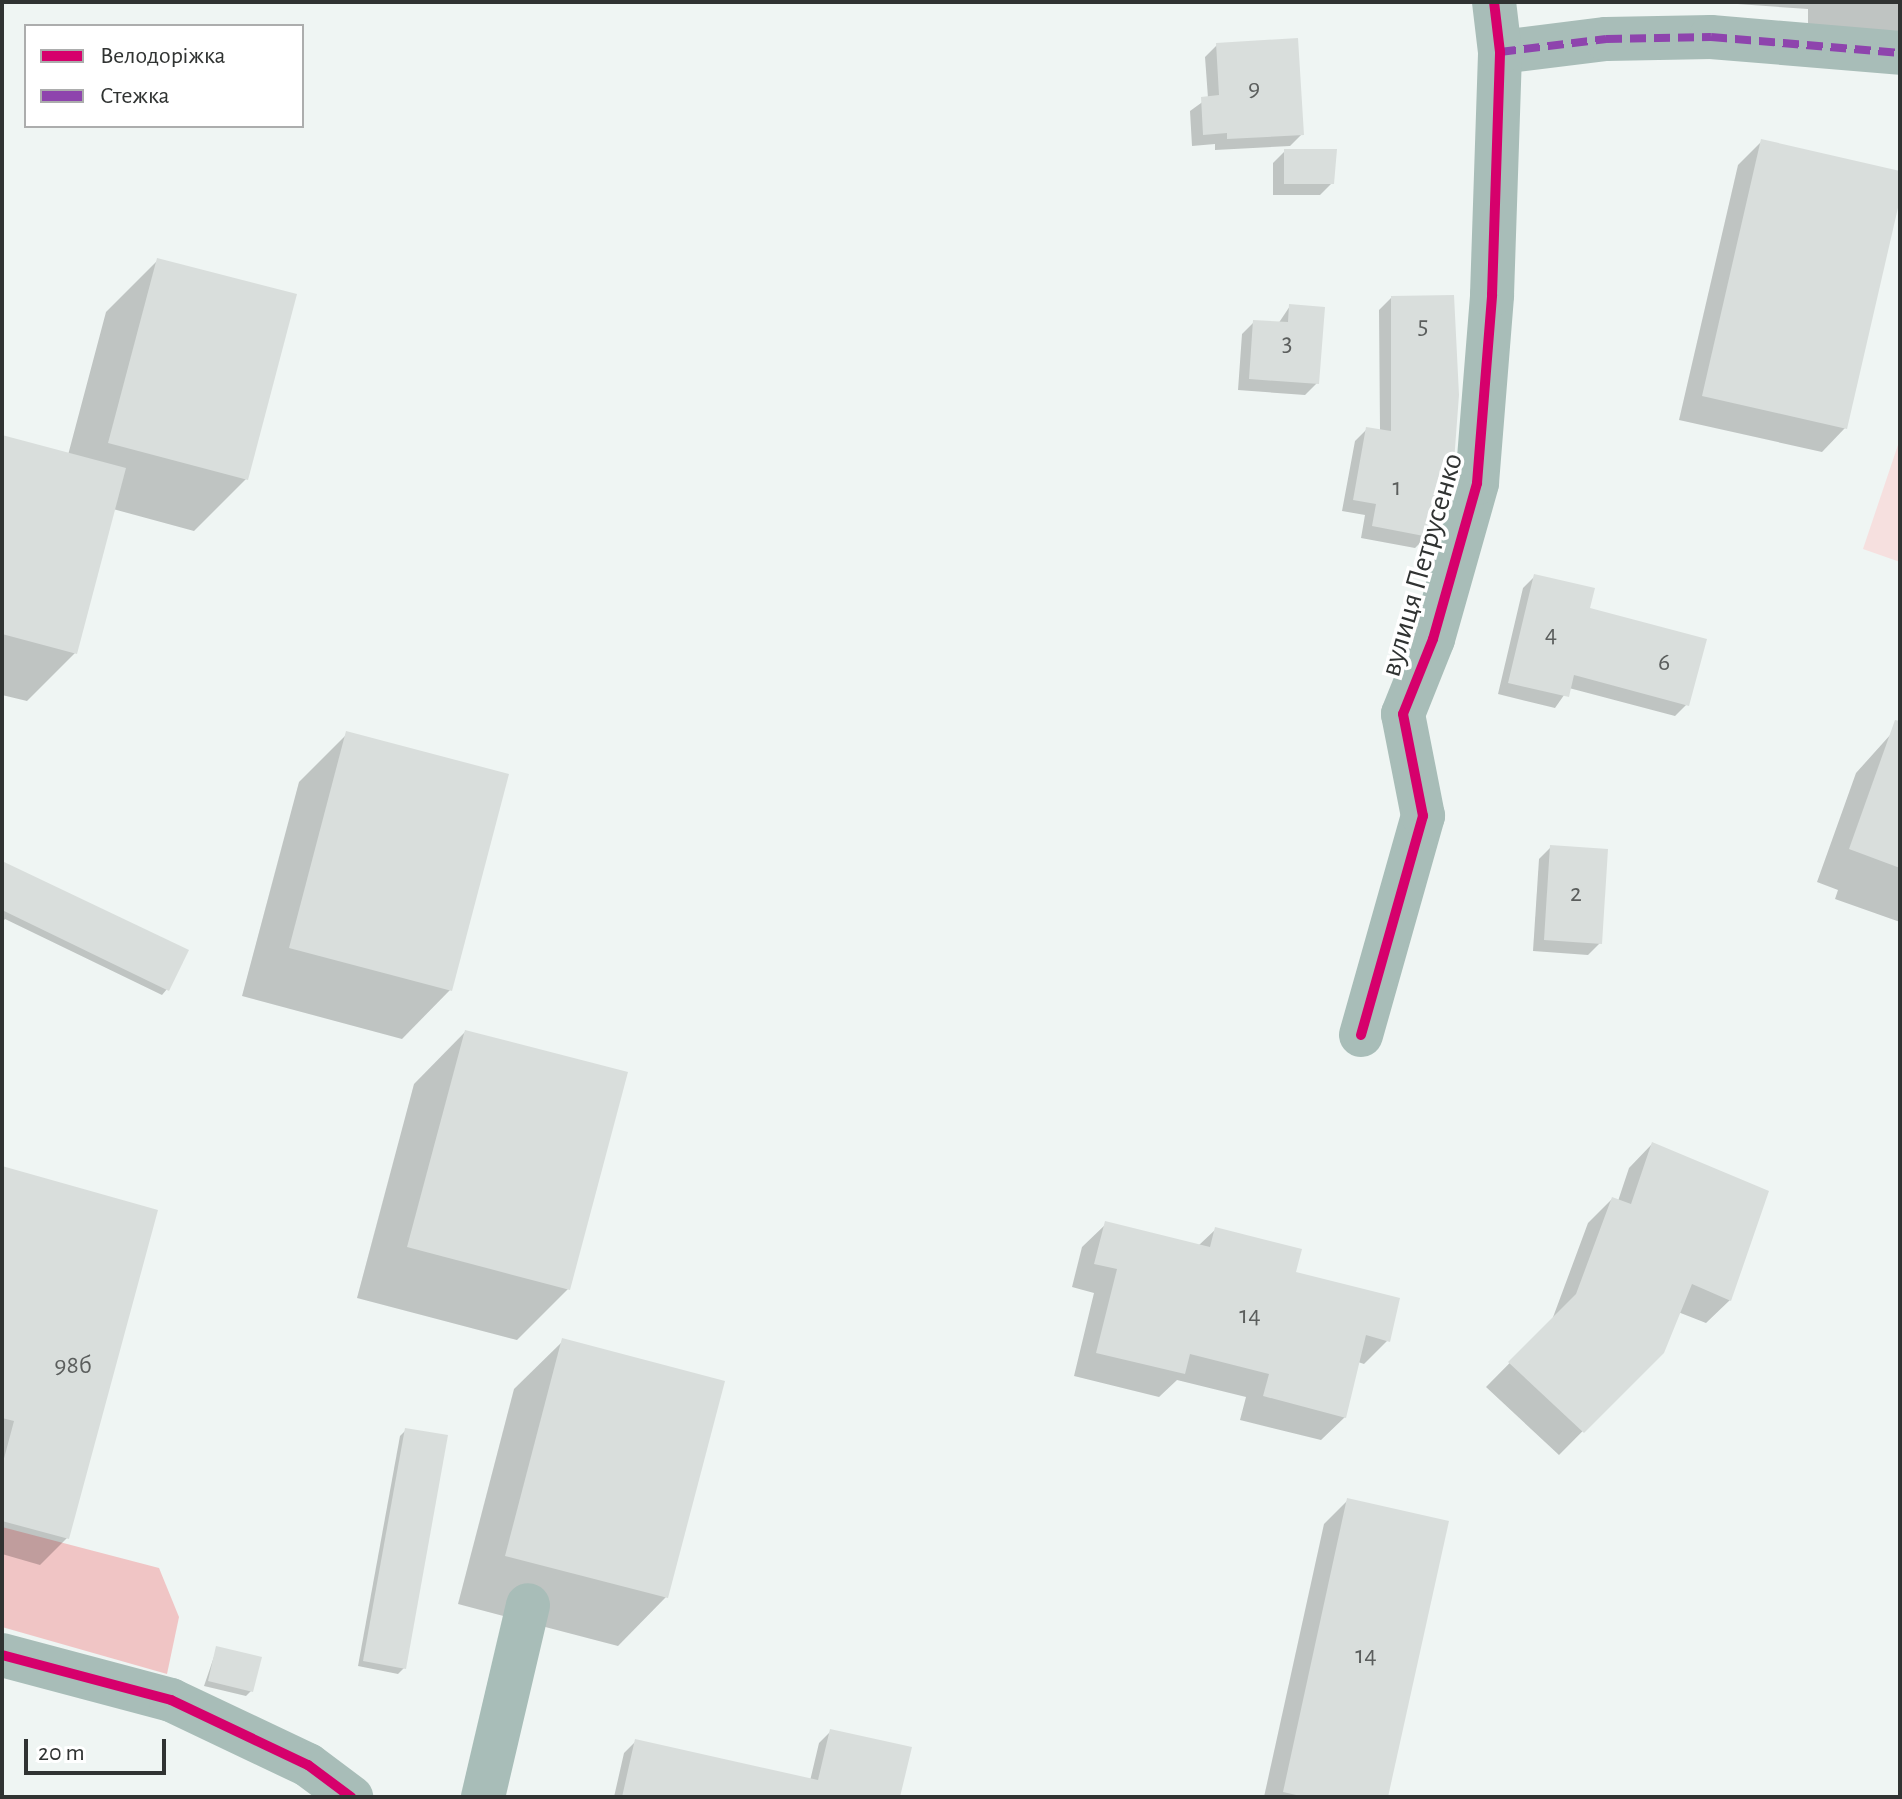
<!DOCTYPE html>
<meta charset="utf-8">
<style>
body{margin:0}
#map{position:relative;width:1902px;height:1799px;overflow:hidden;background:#eff5f3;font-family:"Alegreya Sans",sans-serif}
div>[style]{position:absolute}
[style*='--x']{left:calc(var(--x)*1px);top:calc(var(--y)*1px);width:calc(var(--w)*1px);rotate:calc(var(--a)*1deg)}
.green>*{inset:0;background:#f6e0df}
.forest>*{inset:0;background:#f0c5c5}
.shadow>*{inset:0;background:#0003}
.building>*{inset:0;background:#d9dedc}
.street>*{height:44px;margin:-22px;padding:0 22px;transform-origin:22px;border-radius:22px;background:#a8bdb8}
.quiet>*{height:8px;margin-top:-4px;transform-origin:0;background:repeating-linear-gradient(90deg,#8e44ad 0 16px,transparent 0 24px)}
.cycleway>*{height:10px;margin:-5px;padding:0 5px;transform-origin:5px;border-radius:5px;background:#d6006c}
span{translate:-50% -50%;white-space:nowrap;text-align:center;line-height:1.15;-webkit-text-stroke:7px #fff;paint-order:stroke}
.number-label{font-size:26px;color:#5b5e5d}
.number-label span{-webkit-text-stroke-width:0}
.street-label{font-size:30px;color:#303332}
.frame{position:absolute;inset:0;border:4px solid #303332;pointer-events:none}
.legend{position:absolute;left:24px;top:24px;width:280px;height:104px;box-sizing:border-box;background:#fff;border:2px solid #acadad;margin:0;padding:10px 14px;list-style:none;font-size:24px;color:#303332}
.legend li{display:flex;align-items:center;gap:16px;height:40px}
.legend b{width:40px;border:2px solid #acadad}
.scale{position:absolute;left:24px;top:1739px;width:142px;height:36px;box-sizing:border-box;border:4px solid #303332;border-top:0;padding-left:10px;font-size:24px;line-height:28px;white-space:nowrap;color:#303332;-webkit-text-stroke:6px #fff;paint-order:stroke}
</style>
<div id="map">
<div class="green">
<div style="clip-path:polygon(1900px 439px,1900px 562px,1863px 549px)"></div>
</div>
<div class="forest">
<div style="clip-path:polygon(2px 1527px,159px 1568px,179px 1617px,167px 1674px,2px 1627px)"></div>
</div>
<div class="shadow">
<div style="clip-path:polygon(1709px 2px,1900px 2px,1900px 31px,1808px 30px,1808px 9px)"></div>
<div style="clip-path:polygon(1217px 45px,1302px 134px,1290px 146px,1215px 150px,1215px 144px,1192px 146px,1190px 111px,1208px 98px,1205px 57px)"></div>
<div style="clip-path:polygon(1761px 142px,1900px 173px,1845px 428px,1822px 452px,1679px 420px,1738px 165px)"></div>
<div style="clip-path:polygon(1285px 151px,1332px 183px,1320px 195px,1273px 195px,1273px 163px)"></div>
<div style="clip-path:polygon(158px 260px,246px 479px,194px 531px,113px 509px,75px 653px,27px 701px,2px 695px,2px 437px,68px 455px,106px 312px)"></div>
<div style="clip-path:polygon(1391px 298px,1451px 474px,1437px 485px,1427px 536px,1415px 548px,1361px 538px,1365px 515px,1342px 511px,1355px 441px,1367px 429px,1380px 431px,1379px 310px)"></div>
<div style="clip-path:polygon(1290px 306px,1317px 383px,1305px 395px,1238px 390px,1242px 334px,1254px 322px,1278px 324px)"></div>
<div style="clip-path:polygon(1535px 576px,1588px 609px,1687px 704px,1675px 716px,1569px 688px,1555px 708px,1498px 694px,1523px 588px)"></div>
<div style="clip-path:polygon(1900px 724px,1900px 922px,1835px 899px,1838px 890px,1817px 882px,1856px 773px)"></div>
<div style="clip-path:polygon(347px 734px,450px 990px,402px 1039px,242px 996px,299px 782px)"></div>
<div style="clip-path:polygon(1551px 847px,1600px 943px,1588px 955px,1533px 951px,1539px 859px)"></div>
<div style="clip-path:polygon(2px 863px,167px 989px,162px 995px,5px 919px,2px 923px)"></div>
<div style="clip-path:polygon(465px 1032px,568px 1289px,517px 1340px,357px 1298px,414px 1084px)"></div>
<div style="clip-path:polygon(1652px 1144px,1730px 1300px,1706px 1323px,1678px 1312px,1662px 1351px,1559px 1455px,1486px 1387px,1552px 1320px,1588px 1223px,1612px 1199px,1618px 1201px,1629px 1168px)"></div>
<div style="clip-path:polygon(2px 1168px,67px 1538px,40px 1565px,2px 1554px)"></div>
<div style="clip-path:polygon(1106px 1224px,1198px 1246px,1216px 1229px,1294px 1273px,1388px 1340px,1364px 1364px,1358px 1362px,1345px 1417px,1321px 1440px,1240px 1420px,1246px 1397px,1177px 1380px,1159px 1397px,1074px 1376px,1094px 1293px,1072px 1287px,1082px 1247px)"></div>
<div style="clip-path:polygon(563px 1341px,666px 1597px,618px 1646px,458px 1604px,514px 1389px)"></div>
<div style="clip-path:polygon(406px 1430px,404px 1668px,398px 1674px,358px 1666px,400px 1436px)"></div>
<div style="clip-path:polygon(1348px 1500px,1386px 1797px,1264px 1797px,1324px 1524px)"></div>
<div style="clip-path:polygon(217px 1648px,251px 1691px,246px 1696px,204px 1686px)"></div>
<div style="clip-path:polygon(831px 1731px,898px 1797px,614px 1797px,624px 1753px,636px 1741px,810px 1781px,819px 1743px)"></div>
</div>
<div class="building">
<div style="clip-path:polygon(1298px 38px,1304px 135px,1227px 139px,1227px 133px,1203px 135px,1201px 97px,1219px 95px,1216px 43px)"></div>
<div style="clip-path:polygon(1761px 139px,1900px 171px,1900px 199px,1847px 429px,1702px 396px)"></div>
<div style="clip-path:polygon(1284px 149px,1337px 149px,1334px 184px,1284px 184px)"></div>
<div style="clip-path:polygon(157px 258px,297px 294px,248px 480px,108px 443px)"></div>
<div style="clip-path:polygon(1454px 295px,1459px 395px,1453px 475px,1441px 472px,1429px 537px,1372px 526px,1376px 504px,1353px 500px,1366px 427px,1391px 431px,1391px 296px)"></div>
<div style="clip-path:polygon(1289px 304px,1325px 307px,1319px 384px,1249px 379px,1253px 320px,1288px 322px)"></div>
<div style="clip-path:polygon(2px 435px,126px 468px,77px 654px,2px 634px)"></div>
<div style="clip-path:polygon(1534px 574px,1595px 588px,1590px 608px,1707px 639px,1689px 706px,1574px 675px,1569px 697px,1508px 683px)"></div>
<div style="clip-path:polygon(1895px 720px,1900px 721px,1900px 868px,1849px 849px)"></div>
<div style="clip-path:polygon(346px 731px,509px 774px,452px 991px,289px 948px)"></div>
<div style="clip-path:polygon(1550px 845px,1608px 849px,1602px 944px,1544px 940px)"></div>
<div style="clip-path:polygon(2px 861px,189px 950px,169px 991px,2px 910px)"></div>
<div style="clip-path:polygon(465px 1030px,628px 1072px,570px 1290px,407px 1247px)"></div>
<div style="clip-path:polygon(1652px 1142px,1769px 1191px,1731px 1301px,1692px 1284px,1664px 1353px,1584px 1433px,1508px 1362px,1576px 1294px,1612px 1197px,1631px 1204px)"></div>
<div style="clip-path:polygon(2px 1166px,158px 1210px,69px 1539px,2px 1521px,2px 1466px,14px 1421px,2px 1418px)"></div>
<div style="clip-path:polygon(1105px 1221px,1210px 1247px,1215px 1227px,1302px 1249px,1296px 1272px,1400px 1298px,1390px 1342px,1366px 1335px,1346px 1418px,1263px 1396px,1269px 1374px,1190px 1354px,1185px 1374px,1096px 1353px,1117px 1269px,1094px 1264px)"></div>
<div style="clip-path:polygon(562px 1338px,725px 1381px,668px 1598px,505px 1556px)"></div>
<div style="clip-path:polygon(405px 1428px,448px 1435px,406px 1669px,363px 1661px)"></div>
<div style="clip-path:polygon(1347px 1498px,1449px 1521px,1388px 1797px,1305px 1797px,1283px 1792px)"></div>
<div style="clip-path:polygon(216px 1646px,262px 1657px,253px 1692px,208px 1681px)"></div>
<div style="clip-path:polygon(830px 1729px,912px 1747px,900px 1797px,622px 1797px,635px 1739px,818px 1780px)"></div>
</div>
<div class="street">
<div style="--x:1500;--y:52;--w:107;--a:-7"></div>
<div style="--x:1606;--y:39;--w:105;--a:-1.1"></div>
<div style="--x:1711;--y:37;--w:190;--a:4.8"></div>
<div style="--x:1361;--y:1035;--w:228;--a:-74.2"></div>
<div style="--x:1423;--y:816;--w:104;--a:-101.1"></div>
<div style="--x:1403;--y:714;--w:81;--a:-68.2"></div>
<div style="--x:1433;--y:639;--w:162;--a:-74.2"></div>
<div style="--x:1477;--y:483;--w:189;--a:-85.4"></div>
<div style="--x:1492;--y:295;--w:243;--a:-88.1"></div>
<div style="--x:1500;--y:52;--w:50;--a:-96.8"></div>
<div style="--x:2;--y:1655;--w:175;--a:14.9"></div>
<div style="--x:171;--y:1700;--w:152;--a:25.4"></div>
<div style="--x:308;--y:1765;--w:54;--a:36.7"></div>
<div style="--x:483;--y:1797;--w:197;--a:-76.8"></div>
</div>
<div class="quiet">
<div style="--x:1500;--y:52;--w:107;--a:-7"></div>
<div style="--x:1606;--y:39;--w:105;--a:-1.1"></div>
<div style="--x:1711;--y:37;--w:190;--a:4.8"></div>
</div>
<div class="cycleway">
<div style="--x:1361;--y:1035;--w:228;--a:-74.2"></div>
<div style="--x:1423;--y:816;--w:104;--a:-101.1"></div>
<div style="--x:1403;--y:714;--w:81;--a:-68.2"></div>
<div style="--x:1433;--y:639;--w:162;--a:-74.2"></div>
<div style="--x:1477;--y:483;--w:189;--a:-85.4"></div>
<div style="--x:1492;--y:295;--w:243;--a:-88.1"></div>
<div style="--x:1500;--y:52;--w:50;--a:-96.8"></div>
<div style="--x:2;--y:1655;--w:175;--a:14.9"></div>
<div style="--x:171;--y:1700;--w:152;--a:25.4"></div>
<div style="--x:308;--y:1765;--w:54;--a:36.7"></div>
</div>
<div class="number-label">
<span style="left:1254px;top:89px">9</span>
<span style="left:1423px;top:326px">5</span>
<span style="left:1287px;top:344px">3</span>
<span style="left:1397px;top:488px">1</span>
<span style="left:1551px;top:635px">4</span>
<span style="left:1664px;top:663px">6</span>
<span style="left:1576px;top:894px">2</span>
<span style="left:1250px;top:1316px">14</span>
<span style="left:73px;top:1366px">98б</span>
<span style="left:1366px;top:1656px">14</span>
</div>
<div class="street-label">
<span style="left:1422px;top:565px;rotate:-74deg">вулиця Петрусенко</span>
</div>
<div class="frame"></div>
<ul class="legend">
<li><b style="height:10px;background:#d6006c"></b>Велодоріжка</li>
<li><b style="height:10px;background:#8e44ad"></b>Стежка</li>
</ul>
<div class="scale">20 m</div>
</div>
